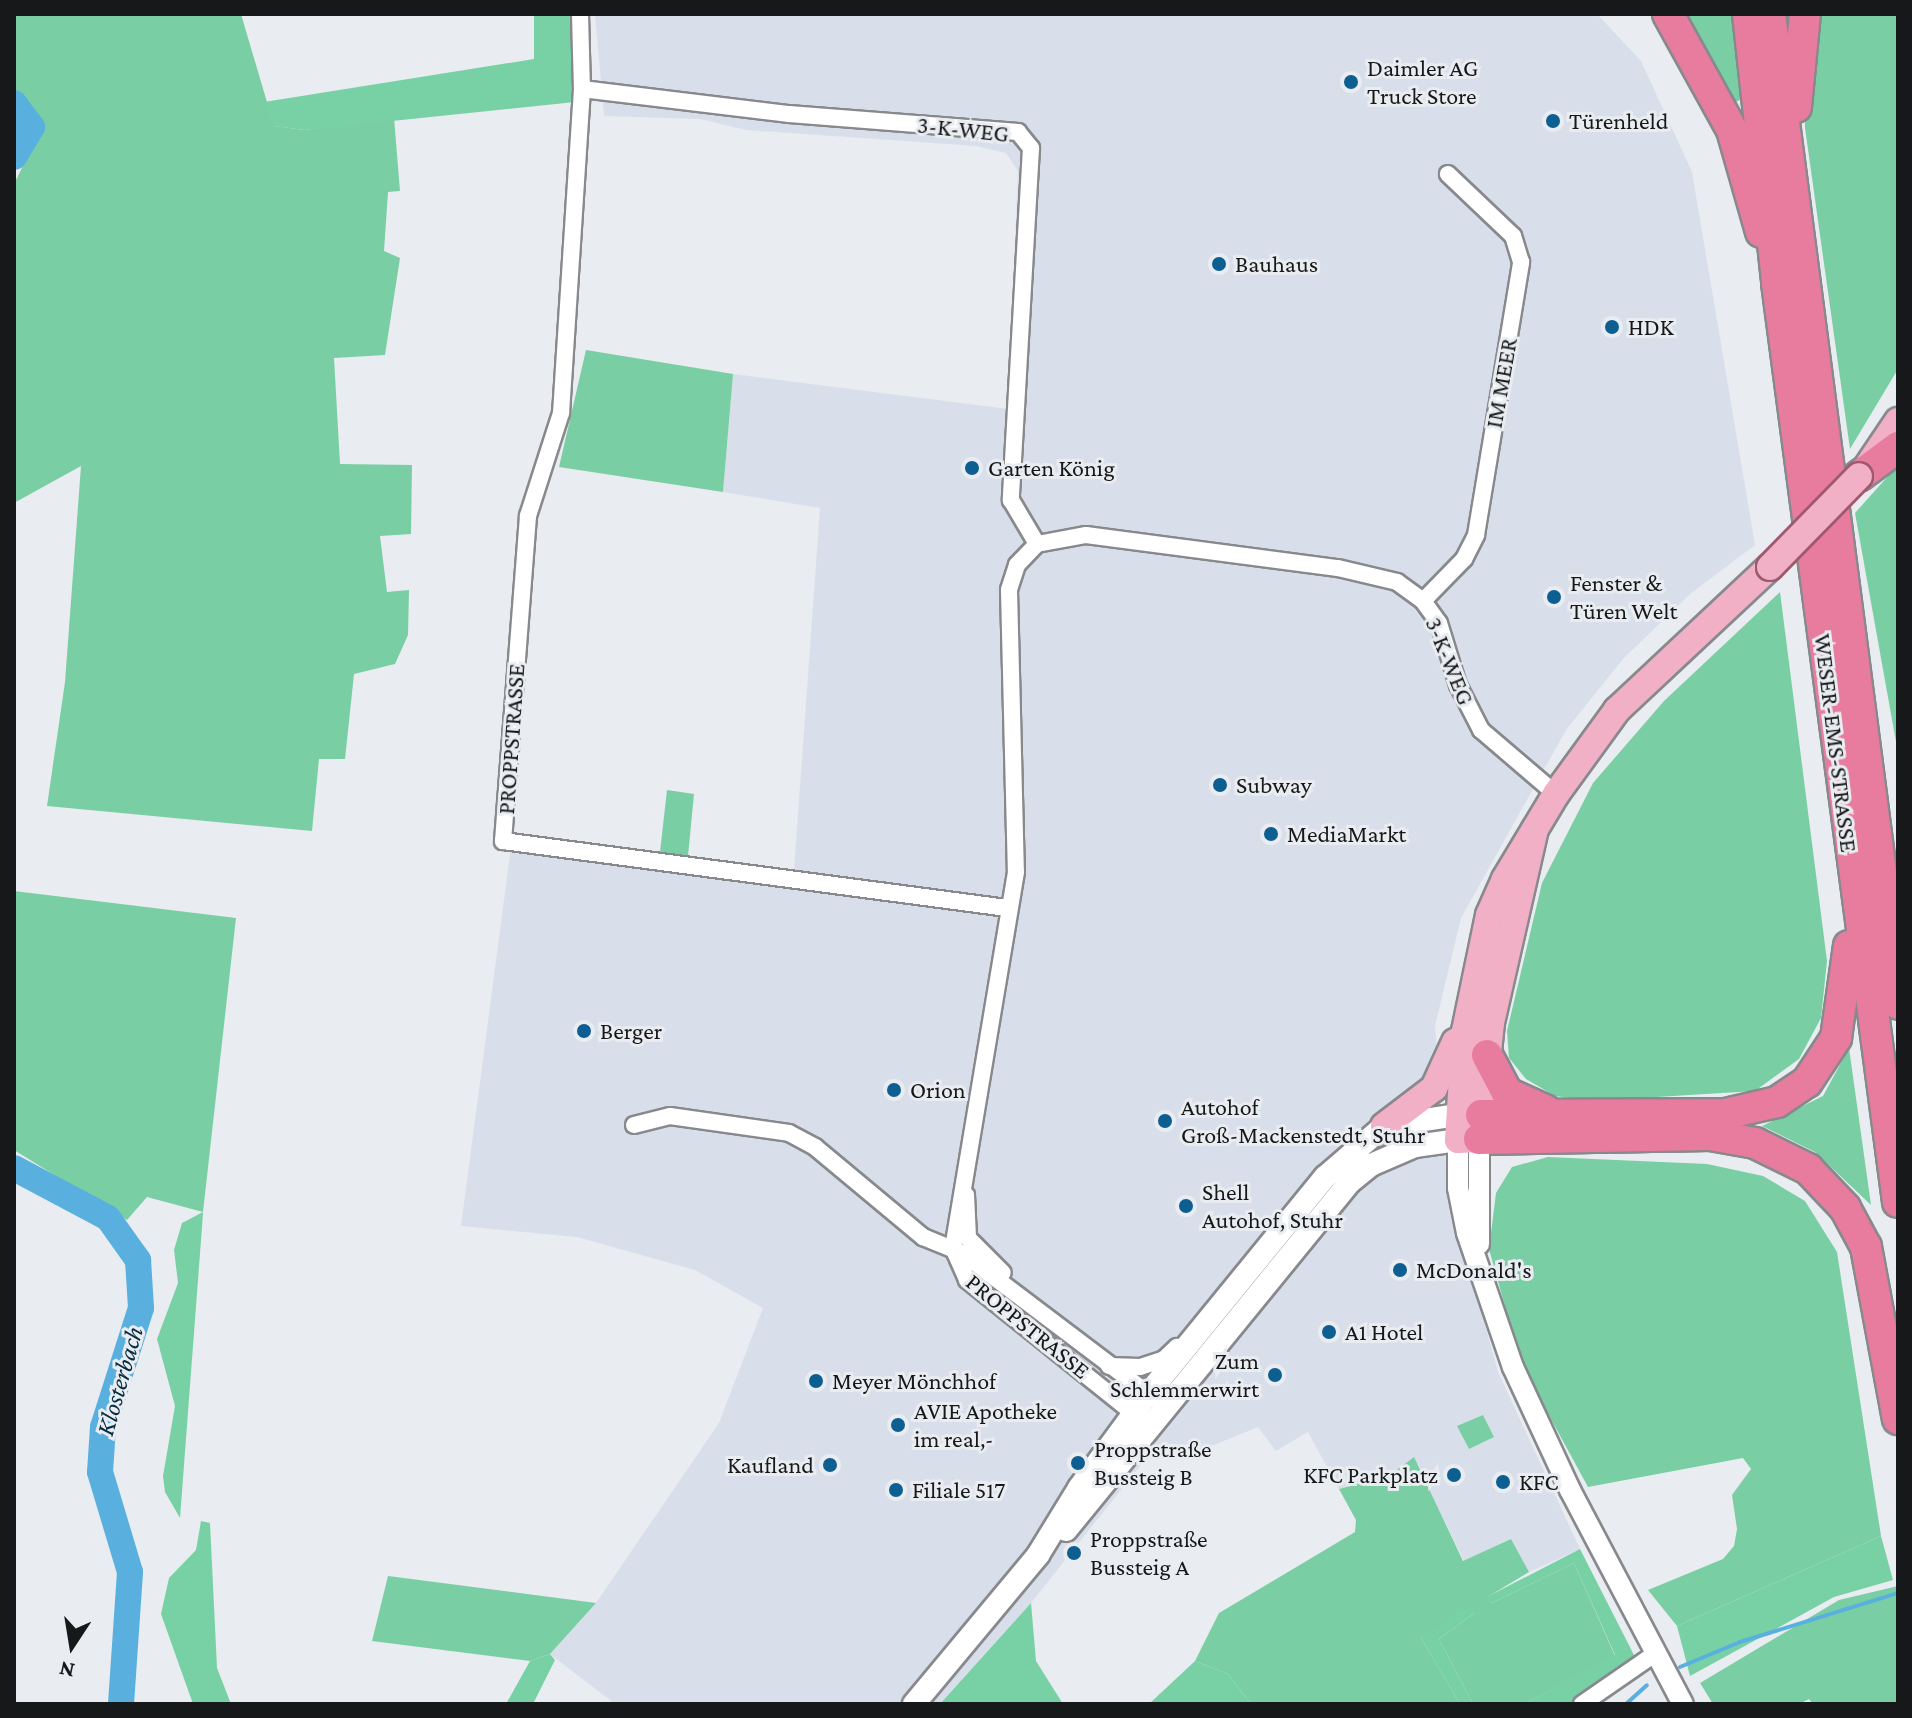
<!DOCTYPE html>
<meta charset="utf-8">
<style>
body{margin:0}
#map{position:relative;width:1912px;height:1718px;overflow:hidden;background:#e9ecf0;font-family:"Crimson Pro",serif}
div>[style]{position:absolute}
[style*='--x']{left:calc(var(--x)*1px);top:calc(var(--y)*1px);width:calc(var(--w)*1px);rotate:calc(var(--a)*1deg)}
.built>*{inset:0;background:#d9dfea}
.green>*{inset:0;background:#79cfa3}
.forest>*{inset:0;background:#78d1a4}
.stream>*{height:4px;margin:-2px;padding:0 2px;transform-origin:2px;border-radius:2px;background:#59b0df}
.river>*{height:26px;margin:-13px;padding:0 13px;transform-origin:13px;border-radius:13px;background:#59b0df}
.roads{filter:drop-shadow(2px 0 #87898d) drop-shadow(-2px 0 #87898d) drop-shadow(0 2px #87898d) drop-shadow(0 -2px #87898d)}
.minor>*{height:16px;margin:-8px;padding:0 8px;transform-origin:8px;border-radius:8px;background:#fff}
.tertiary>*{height:20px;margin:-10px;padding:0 10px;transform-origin:10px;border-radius:10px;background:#fff}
.secondary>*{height:22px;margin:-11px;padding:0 11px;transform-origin:11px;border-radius:11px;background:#fff}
.primary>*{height:26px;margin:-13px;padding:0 13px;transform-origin:13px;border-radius:13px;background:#f1b0c5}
.motorway>*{height:30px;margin:-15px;padding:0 15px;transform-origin:15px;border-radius:15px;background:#e87c9e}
.bridges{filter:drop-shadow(2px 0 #9f596f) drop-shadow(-2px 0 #9f596f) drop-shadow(0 2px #9f596f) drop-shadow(0 -2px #9f596f)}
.primary-bridge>*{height:26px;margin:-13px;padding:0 13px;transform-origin:13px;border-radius:13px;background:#f1b0c5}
.dots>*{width:22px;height:22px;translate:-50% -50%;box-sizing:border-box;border:4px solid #e9ecf0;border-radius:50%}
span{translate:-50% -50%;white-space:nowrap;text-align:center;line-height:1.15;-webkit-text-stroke:6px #e9ecf0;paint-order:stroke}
.poi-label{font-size:24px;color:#171819}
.left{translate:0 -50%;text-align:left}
.right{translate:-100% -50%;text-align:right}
.street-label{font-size:24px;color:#171819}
.water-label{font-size:26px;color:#052d41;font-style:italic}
.frame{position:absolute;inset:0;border:16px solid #171819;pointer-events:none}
.north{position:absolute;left:32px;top:1606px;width:80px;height:80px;-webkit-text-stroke:6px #e9ecf0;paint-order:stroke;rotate:192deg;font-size:22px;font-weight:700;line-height:32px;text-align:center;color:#171819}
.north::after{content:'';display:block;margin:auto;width:28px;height:36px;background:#171819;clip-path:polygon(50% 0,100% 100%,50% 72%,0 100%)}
</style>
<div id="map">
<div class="built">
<div style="clip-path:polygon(595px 14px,1597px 14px,1641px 61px,1692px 172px,1755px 545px,1690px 594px,1623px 659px,1566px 730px,1461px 918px,1435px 1026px,1448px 1188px,1498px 1372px,1580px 1549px,1529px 1572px,1511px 1539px,1464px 1561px,1414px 1458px,1389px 1476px,1339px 1489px,1308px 1432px,1276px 1451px,1258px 1427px,1209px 1447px,1148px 1456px,1031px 1603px,940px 1704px,615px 1704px,550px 1654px,596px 1603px,719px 1423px,763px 1308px,695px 1270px,577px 1237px,461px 1226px,513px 832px,794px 870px,820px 508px,723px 492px,733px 374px,1008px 409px,1018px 171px,1006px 153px,976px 146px,746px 130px,700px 119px,604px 116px)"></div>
</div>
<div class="green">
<div style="clip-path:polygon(14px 14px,241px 14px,274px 126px,305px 130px,394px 118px,400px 191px,388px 192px,384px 251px,400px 258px,385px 355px,334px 358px,340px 464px,412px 465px,411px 534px,380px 536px,387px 592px,409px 590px,408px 635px,395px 664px,354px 674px,345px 759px,319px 759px,312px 831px,47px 806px,65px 682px,81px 466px,14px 503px,14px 184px,42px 127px,14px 89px)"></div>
<div style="clip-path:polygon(1681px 14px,1737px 14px,1745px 97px,1736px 102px)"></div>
<div style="clip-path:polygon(1813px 14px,1898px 14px,1898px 369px,1850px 449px,1805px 128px,1804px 74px)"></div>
<div style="clip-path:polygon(586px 350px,733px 374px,723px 492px,559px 467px)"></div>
<div style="clip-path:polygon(1898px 465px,1898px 753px,1855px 513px)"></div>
<div style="clip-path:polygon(1780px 592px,1827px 961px,1821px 1018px,1799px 1059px,1755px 1091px,1591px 1101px,1555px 1096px,1526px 1079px,1509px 1058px,1507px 1031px,1542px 883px,1593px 783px,1664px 701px)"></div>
<div style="clip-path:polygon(667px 790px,694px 794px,688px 856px,660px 852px)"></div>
<div style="clip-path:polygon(14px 891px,236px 918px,203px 1212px,147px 1197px,127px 1220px,14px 1150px)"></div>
<div style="clip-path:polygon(1849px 1048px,1871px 1205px,1815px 1152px,1762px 1126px,1823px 1096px)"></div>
<div style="clip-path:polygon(1548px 1157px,1707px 1164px,1763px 1176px,1805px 1201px,1837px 1252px,1881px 1536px,1677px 1626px,1648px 1590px,1723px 1559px,1734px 1546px,1737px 1529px,1732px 1495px,1751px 1469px,1743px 1458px,1588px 1487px,1521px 1364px,1489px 1249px,1496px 1193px,1512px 1167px)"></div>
<div style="clip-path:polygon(1483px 1415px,1494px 1437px,1469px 1449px,1457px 1426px)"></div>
<div style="clip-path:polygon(1414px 1457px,1463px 1561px,1511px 1539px,1529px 1572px,1486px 1598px,1492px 1603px,1574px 1563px,1615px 1656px,1525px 1704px,1473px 1704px,1439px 1639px,1476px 1612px,1421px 1638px,1460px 1704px,1251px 1704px,1228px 1674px,1195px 1661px,1219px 1613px,1355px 1532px,1356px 1520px,1339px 1489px,1389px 1476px)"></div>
<div style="clip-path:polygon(388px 1576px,596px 1603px,550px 1654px,530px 1661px,372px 1641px)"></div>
<div style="clip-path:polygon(1898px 1586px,1898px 1704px,1813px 1704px,1809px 1699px,1799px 1704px,1713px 1704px,1700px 1683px,1839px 1600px)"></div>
</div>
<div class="forest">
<div style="clip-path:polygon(534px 14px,572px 14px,575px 102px,305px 130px,273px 126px,264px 102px,534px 59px)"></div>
<div style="clip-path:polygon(203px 1212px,202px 1227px,180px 1518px,165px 1492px,163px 1476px,175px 1406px,157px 1339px,178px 1283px,174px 1250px,182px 1223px)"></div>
<div style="clip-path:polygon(201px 1521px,210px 1523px,217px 1668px,231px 1704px,193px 1704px,161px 1614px,169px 1578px,196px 1550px)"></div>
<div style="clip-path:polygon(1881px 1536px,1893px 1580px,1834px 1597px,1690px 1676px,1677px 1626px)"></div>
<div style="clip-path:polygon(1580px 1549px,1635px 1657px,1569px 1704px,1525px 1704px,1615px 1655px,1574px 1563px,1492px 1603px,1485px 1598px)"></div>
<div style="clip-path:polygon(1031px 1603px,1036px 1661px,1063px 1704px,940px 1704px)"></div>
<div style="clip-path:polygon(1471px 1604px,1476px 1612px,1439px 1639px,1473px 1704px,1460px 1704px,1421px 1638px)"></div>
<div style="clip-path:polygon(550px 1654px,555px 1660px,533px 1704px,506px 1704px,530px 1661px)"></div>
<div style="clip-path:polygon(1195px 1661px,1228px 1674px,1251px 1704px,1149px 1704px)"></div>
</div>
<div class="stream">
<div style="--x:1680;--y:1667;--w:65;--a:-22.6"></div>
<div style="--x:1740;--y:1642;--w:165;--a:-17.2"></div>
<div style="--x:1626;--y:1704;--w:28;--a:-42"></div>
</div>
<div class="river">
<div style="--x:14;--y:103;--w:30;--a:53"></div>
<div style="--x:32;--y:127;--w:35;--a:121"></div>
<div style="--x:14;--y:1168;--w:106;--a:28"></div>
<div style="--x:108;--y:1218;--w:52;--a:54.5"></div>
<div style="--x:138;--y:1260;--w:48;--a:86.4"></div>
<div style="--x:141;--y:1308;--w:125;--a:107.7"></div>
<div style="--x:103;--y:1427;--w:45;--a:93.8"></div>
<div style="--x:100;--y:1472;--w:104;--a:73.3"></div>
<div style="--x:130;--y:1572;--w:132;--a:93.9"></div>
</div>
<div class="roads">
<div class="minor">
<div style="--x:580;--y:14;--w:75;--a:88.5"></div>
<div style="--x:582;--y:89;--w:325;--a:93.7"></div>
<div style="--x:561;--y:413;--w:108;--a:107.8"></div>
<div style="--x:528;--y:516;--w:326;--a:94.4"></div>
<div style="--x:503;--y:841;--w:508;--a:7.57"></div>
<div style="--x:582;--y:89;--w:209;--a:6.9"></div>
<div style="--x:789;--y:114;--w:230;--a:4.5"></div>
<div style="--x:1018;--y:132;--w:21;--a:51"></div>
<div style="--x:1031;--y:148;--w:353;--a:93.3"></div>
<div style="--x:1011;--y:500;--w:51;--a:59.4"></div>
<div style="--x:1037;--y:544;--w:29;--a:134"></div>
<div style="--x:1017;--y:565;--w:26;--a:108"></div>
<div style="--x:1009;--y:590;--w:282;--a:88.6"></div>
<div style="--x:1016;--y:872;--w:381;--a:99.5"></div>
<div style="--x:953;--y:1248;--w:35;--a:66"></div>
<div style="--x:967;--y:1280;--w:224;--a:38.7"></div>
<div style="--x:1037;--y:544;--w:50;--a:-10.4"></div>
<div style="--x:1086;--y:535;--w:254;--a:7.5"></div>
<div style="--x:1338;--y:568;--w:61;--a:13.3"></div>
<div style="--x:1397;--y:582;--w:32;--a:36"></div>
<div style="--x:1423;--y:601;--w:27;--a:54"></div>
<div style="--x:1439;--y:623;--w:65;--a:73"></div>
<div style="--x:1458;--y:685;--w:51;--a:62.9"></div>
<div style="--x:1481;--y:730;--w:99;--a:40.5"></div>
<div style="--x:1423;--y:601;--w:59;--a:-45.7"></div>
<div style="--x:1464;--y:559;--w:27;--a:-63"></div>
<div style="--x:1476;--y:535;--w:277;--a:-80.6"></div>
<div style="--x:1521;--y:262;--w:27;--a:-107"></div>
<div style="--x:1513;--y:236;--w:90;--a:-136.4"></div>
<div style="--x:634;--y:1125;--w:37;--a:-14"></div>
<div style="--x:670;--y:1116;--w:120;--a:8.1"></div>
<div style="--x:789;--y:1133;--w:30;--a:28"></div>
<div style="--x:815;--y:1147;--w:141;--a:39.8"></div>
<div style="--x:923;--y:1237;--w:42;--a:22.3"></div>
<div style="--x:962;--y:1253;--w:242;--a:37.1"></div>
<div style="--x:966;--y:1195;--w:43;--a:87.3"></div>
<div style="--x:968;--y:1238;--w:49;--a:45"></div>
<div style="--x:1109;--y:1366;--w:31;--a:2"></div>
<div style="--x:1140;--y:1367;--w:25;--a:-18"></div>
<div style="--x:1164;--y:1359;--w:18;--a:-43"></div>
<div style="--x:1582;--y:1704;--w:90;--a:-34.6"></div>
</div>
<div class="tertiary">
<div style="--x:1458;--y:1140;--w:48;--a:90"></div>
<div style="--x:1458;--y:1188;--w:46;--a:78.7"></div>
<div style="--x:1467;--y:1233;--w:142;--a:71.1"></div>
<div style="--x:1513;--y:1367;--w:136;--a:65.1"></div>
<div style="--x:1570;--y:1490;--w:242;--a:62.2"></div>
<div style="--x:1479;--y:1244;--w:105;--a:-90"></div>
</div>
<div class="secondary">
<div style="--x:1066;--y:1530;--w:449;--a:-50.8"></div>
<div style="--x:1350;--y:1182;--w:27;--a:-39"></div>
<div style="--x:1371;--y:1165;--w:48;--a:-23.4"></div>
<div style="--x:1415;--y:1146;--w:43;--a:-7.9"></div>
<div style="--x:914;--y:1704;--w:194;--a:-50.2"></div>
<div style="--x:1038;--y:1555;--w:79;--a:-58.5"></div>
<div style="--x:1079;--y:1488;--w:117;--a:-53.7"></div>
<div style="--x:1148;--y:1394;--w:280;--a:-50.8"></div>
<div style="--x:1325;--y:1177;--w:78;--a:-40.8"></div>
<div style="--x:1384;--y:1126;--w:75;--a:-8.5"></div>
</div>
<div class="primary">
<div style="--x:1869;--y:464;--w:52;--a:-56"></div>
<div style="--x:1535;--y:829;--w:199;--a:102.8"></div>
<div style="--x:1491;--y:1023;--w:117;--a:95.9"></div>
<div style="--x:1479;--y:1139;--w:21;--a:177"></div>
<div style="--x:1458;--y:1140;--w:109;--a:-86.3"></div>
<div style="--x:1465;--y:1031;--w:118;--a:-78.3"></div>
<div style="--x:1489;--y:915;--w:39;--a:-66"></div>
<div style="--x:1505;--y:879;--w:99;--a:-59"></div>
<div style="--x:1556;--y:794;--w:104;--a:-54"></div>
<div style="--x:1617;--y:710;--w:209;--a:-43.1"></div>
<div style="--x:1384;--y:1126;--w:63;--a:-37.2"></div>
<div style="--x:1434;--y:1088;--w:51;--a:-65.5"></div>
</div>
<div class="motorway">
<div style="--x:1668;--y:14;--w:132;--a:61.1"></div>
<div style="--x:1732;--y:130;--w:106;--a:74.1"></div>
<div style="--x:1748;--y:14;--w:271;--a:83.8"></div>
<div style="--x:1777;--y:283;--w:927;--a:82.5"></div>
<div style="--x:1770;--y:14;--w:998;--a:82.63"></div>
<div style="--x:1796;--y:107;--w:93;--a:-84.5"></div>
<div style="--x:1859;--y:476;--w:49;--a:-36.6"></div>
<div style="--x:1487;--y:1055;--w:43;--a:62.2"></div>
<div style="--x:1507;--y:1093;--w:42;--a:24.1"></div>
<div style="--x:1481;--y:1115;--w:244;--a:-0.2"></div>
<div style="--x:1725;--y:1114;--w:53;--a:-13"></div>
<div style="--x:1777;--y:1102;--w:36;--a:-34"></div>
<div style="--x:1807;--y:1082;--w:53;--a:-56.6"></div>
<div style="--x:1836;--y:1038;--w:93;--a:-82"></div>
<div style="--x:1479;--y:1139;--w:231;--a:-1"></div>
<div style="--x:1710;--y:1135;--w:46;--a:10.1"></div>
<div style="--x:1755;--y:1143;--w:59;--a:26.1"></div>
<div style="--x:1808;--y:1169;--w:54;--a:46.5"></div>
<div style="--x:1845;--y:1208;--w:44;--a:61.7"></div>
<div style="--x:1866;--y:1247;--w:175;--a:79.5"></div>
</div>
</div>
<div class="bridges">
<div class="primary-bridge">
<div style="--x:1770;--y:567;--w:127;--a:-45.6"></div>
</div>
</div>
<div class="dots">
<div style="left:1351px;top:82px;background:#0d5e91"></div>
<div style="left:1553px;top:121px;background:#0d5e91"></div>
<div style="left:1219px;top:264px;background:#0d5e91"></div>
<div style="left:1612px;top:327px;background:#0d5e91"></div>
<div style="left:972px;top:468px;background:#0d5e91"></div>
<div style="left:1554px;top:597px;background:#0d5e91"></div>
<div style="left:1220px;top:785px;background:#0d5e91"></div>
<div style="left:1271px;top:834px;background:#0d5e91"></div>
<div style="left:584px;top:1031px;background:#0d5e91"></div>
<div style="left:894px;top:1090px;background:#0d5e91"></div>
<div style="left:1165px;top:1121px;background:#0d5e91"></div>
<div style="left:1186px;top:1206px;background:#0d5e91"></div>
<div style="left:1400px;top:1270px;background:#0d5e91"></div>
<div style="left:1329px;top:1332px;background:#0d5e91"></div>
<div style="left:1275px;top:1375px;background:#0d5e91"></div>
<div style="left:816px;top:1381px;background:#0d5e91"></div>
<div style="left:898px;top:1425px;background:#0d5e91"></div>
<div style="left:1078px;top:1463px;background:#0d5e91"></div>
<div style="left:830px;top:1465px;background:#0d5e91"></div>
<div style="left:1454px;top:1475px;background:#0d5e91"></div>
<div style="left:1503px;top:1482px;background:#0d5e91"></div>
<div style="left:896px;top:1490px;background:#0d5e91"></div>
<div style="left:1074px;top:1553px;background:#0d5e91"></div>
</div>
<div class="poi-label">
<span class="left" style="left:1367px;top:82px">Daimler AG<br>Truck Store</span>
<span class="left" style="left:1569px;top:121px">Türenheld</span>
<span class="left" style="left:1235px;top:264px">Bauhaus</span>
<span class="left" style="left:1628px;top:327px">HDK</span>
<span class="left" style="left:988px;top:468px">Garten König</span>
<span class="left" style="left:1570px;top:597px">Fenster &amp;<br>Türen Welt</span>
<span class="left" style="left:1236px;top:785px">Subway</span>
<span class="left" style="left:1287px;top:834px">MediaMarkt</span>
<span class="left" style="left:600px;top:1031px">Berger</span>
<span class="left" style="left:910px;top:1090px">Orion</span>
<span class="left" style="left:1181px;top:1121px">Autohof<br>Groß-Mackenstedt, Stuhr</span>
<span class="left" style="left:1202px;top:1206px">Shell<br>Autohof, Stuhr</span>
<span class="left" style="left:1416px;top:1270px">McDonald's</span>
<span class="left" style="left:1345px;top:1332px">A1 Hotel</span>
<span class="right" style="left:1259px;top:1375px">Zum<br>Schlemmerwirt</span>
<span class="left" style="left:832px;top:1381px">Meyer Mönchhof</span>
<span class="left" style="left:914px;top:1425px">AVIE Apotheke<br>im real,-</span>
<span class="left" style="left:1094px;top:1463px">Proppstraße<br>Bussteig B</span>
<span class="right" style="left:814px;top:1465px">Kaufland</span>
<span class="right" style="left:1438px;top:1475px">KFC Parkplatz</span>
<span class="left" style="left:1519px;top:1482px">KFC</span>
<span class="left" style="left:912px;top:1490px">Filiale 517</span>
<span class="left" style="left:1090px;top:1553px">Proppstraße<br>Bussteig A</span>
</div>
<div class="street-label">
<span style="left:963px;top:129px;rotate:6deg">3-K-WEG</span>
<span style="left:1501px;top:383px;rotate:-80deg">IM MEER</span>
<span style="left:1450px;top:661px;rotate:68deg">3-K-WEG</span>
<span style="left:511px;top:739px;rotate:-86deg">PROPPSTRASSE</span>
<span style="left:1836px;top:743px;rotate:83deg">WESER-EMS-STRASSE</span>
<span style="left:1028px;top:1326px;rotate:39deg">PROPPSTRASSE</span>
</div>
<div class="water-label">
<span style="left:120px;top:1381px;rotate:-74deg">Klosterbach</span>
</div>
<div class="frame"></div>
<div class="north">N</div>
</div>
